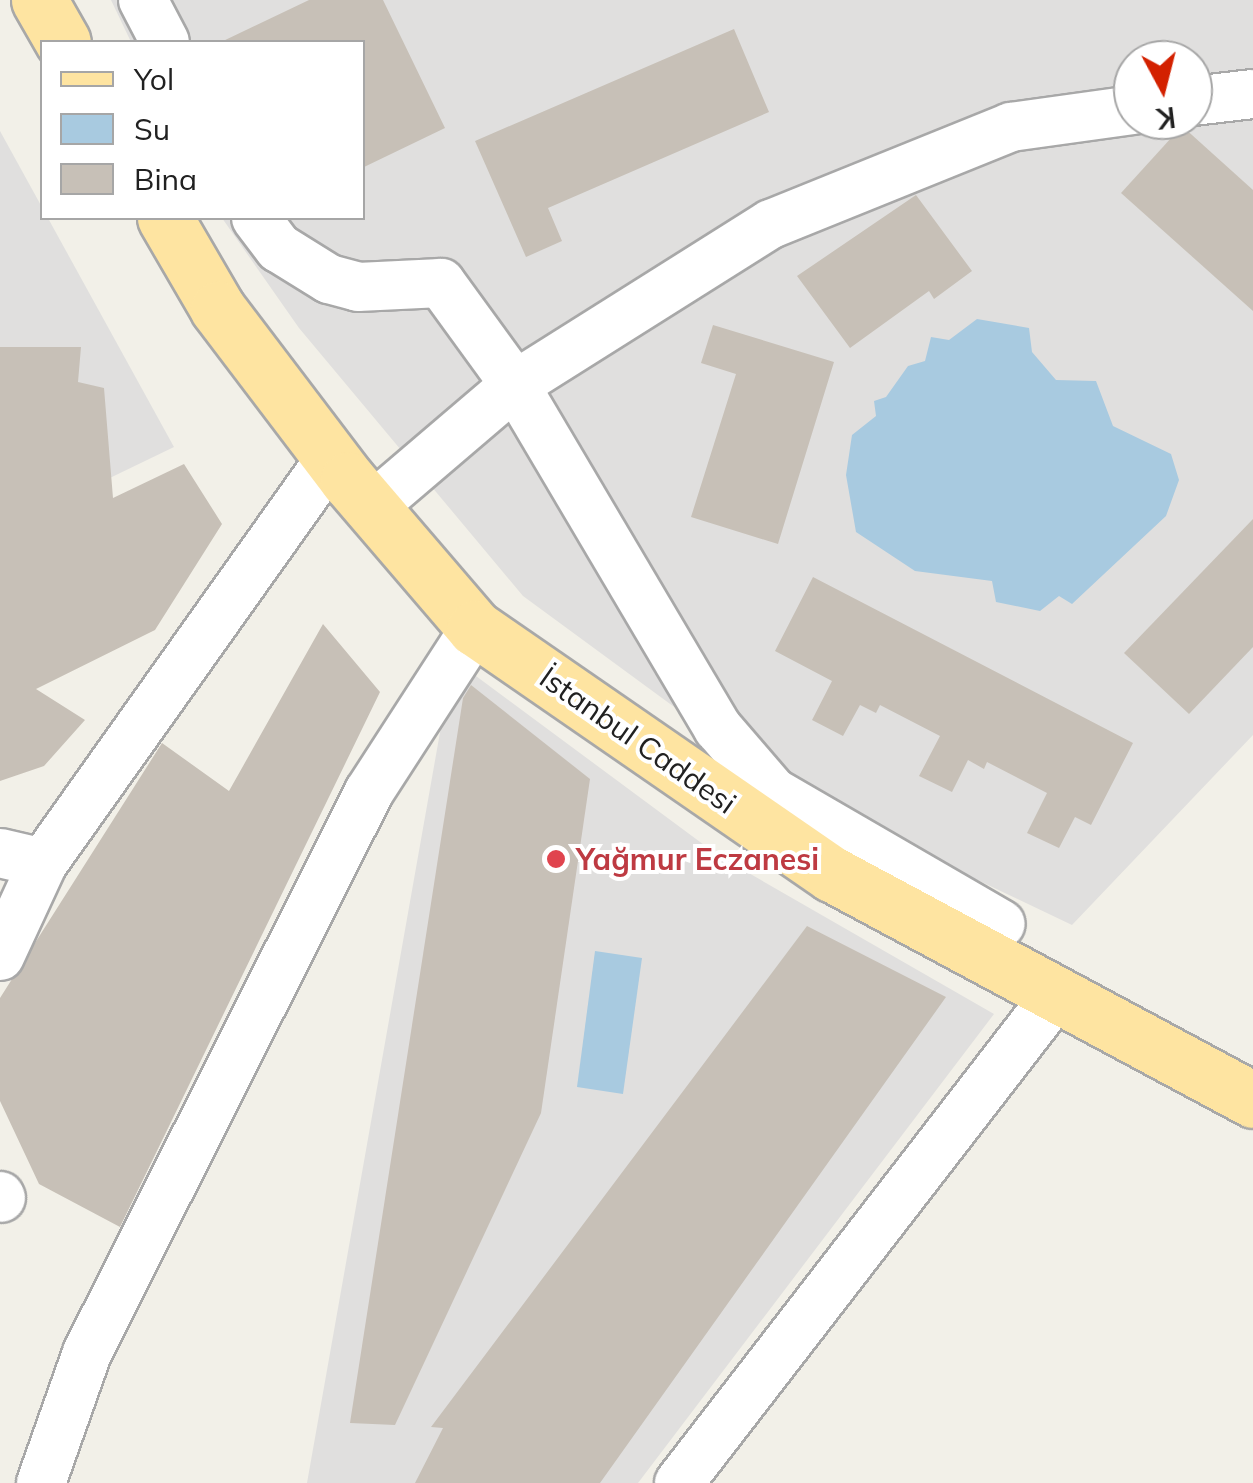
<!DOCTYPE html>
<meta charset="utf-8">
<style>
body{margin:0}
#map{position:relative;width:1253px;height:1483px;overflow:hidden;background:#f2f0e8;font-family:Mulish,sans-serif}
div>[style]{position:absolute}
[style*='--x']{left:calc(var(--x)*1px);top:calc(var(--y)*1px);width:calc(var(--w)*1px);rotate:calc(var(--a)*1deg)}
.residential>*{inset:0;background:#e0dfde}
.water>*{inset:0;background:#a8cae0}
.building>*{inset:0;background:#c7c0b7}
.roads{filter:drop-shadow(2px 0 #a8a8a8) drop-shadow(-2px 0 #a8a8a8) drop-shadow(0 2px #a8a8a8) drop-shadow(0 -2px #a8a8a8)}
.minor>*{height:48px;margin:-24px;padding:0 24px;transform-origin:24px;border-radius:24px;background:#fff}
.major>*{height:55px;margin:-27.5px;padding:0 27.5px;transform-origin:27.5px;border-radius:27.5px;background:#fee4a1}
.dots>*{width:28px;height:28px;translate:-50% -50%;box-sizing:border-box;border:5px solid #fff;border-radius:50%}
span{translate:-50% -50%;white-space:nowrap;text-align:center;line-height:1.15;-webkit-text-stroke:8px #fff;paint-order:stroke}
.street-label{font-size:30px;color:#212121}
.health-label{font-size:30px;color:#be3a42;font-weight:700}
.left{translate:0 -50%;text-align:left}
.legend{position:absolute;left:40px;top:40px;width:325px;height:180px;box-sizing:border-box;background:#fff;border:2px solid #a6a6a6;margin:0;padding:12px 18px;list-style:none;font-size:30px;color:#212121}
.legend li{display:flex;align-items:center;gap:20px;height:50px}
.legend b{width:50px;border:2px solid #a6a6a6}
.north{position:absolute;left:1113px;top:40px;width:100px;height:100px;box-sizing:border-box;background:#fff;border:2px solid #a6a6a6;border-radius:50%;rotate:173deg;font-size:28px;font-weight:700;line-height:40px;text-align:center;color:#212121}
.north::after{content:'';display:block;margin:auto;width:35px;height:45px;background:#d32100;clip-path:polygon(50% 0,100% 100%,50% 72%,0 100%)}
</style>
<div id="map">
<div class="residential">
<div style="clip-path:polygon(evenodd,111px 0,1253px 0,1253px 735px,1072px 925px,786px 789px,523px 596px,299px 328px,222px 218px,362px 218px,362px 42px,131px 42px,111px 0,1133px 60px,1193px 60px,1193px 120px,1133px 120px,1133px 60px)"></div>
<div style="clip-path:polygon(0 131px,174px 447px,0 531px)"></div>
<div style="clip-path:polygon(453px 659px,719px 856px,994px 1014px,638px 1483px,307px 1483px)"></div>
</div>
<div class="water">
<div style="clip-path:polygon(977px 319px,1029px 328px,1032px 352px,1056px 380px,1096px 381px,1113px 426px,1171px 454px,1179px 480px,1166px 516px,1072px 604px,1059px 596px,1040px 611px,996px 602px,992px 581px,915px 571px,856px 532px,846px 475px,852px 435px,876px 416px,874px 401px,886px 397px,908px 366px,925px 361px,931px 337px,949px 340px)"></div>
<div style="clip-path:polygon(595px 951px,642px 958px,623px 1094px,577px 1087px)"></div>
</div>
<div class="building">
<div style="clip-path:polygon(309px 0,383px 0,445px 128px,362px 168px,362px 42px,221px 42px)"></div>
<div style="clip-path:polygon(734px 29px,769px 112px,548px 208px,562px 241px,526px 257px,475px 141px)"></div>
<div style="clip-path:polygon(1182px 126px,1253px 190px,1253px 311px,1121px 193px)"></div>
<div style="clip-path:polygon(916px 195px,972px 271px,934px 299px,929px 291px,850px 348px,797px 276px)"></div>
<div style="clip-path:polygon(713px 325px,834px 362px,778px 544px,691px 517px,736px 374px,701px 363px)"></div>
<div style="clip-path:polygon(0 347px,81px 347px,78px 382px,104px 388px,113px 498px,184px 464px,222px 524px,155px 630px,36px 689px,85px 720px,44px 766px,0 781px)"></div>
<div style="clip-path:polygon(1253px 519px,1253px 647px,1189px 714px,1124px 653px)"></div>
<div style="clip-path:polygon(813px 577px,1133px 743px,1091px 825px,1075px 817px,1059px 848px,1027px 833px,1047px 793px,987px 762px,984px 769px,968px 760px,952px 792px,919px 776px,940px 736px,880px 705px,876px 713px,860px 705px,843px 736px,812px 720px,832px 681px,775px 651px)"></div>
<div style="clip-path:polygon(323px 624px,380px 692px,120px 1227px,39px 1184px,0 1101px,0 998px,162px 743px,229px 791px)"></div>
<div style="clip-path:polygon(471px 685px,590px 779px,541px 1113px,395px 1425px,350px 1423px,463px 698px)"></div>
<div style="clip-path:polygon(807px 926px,946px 997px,600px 1483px,415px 1483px,443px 1428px,431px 1427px)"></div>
</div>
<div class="roads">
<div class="minor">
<div style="--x:143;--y:0;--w:47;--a:62.4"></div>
<div style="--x:1193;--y:101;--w:60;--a:-6.7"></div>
<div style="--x:256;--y:218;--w:38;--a:53"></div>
<div style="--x:279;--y:248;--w:59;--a:31.8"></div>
<div style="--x:329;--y:279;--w:30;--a:15"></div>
<div style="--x:358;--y:287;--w:83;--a:-2.8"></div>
<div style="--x:441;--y:283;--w:126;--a:54"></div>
<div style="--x:515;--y:385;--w:399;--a:59.4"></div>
<div style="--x:718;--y:728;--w:84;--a:49.3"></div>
<div style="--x:773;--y:792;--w:263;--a:30.1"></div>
<div style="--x:372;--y:507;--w:188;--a:-40.5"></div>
<div style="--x:515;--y:385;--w:302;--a:-32.2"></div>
<div style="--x:771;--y:224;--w:259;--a:-22"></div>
<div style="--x:1011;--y:127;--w:123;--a:-7.9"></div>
<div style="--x:0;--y:853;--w:44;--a:13.1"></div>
<div style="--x:0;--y:956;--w:102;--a:-65.2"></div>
<div style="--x:43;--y:863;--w:497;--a:-54.6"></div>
<div style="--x:0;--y:1196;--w:2;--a:63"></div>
<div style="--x:41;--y:1483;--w:138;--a:-70.5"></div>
<div style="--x:87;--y:1353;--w:628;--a:-63.31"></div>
<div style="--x:369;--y:792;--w:195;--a:-57.1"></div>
<div style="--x:679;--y:1483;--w:617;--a:-52.31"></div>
</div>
<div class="major">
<div style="--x:39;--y:0;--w:48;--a:60.3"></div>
<div style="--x:165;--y:218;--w:105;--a:59.8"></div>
<div style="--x:218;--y:309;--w:215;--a:52.8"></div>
<div style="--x:348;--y:480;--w:195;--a:49.4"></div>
<div style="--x:475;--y:628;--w:434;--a:34.6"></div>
<div style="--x:832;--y:874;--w:478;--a:28.2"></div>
</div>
</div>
<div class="dots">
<div style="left:556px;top:859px;background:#e0444e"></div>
</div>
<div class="street-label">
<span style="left:638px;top:740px;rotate:35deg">İstanbul Caddesi</span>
</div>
<div class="health-label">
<span class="left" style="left:576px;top:859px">Yağmur Eczanesi</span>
</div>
<ul class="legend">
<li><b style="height:12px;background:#fee4a1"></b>Yol</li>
<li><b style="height:28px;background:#a8cae0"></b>Su</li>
<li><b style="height:28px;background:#c7c0b7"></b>Bina</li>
</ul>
<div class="north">K</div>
</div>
